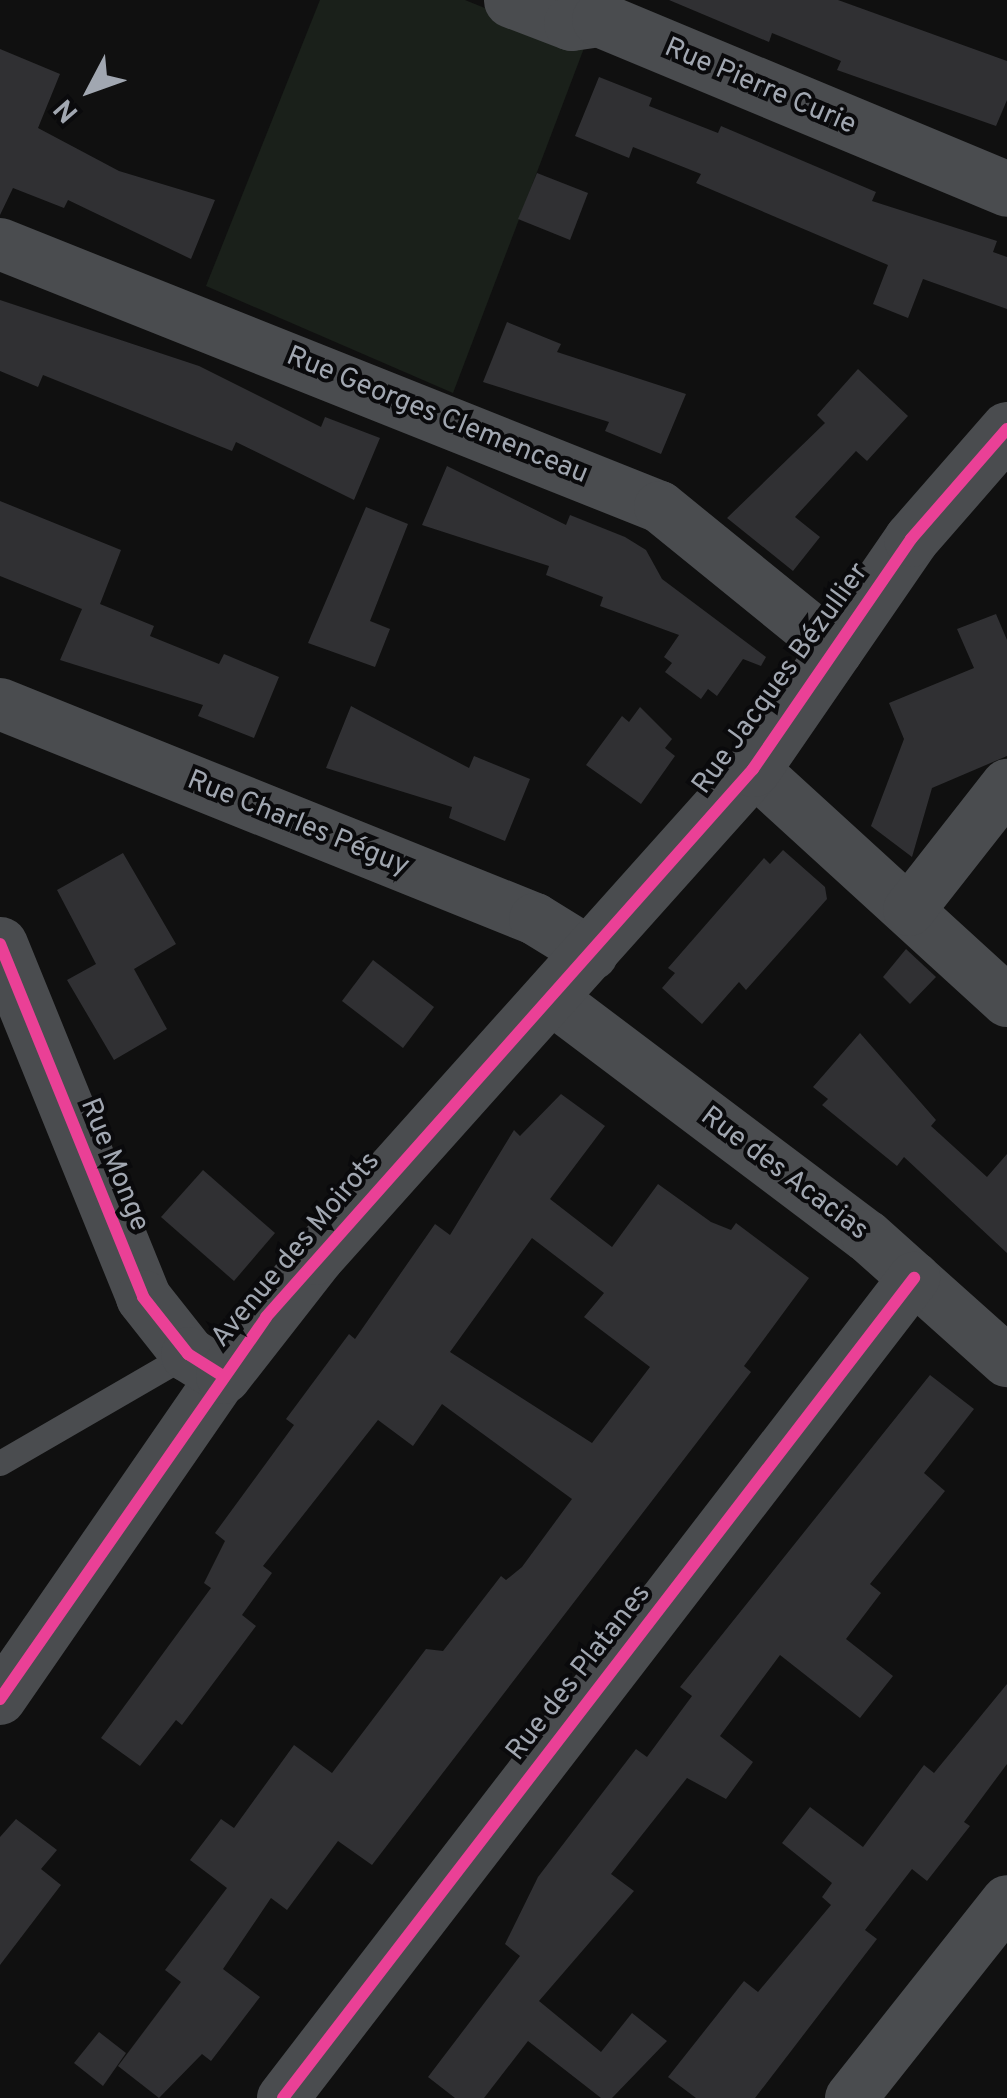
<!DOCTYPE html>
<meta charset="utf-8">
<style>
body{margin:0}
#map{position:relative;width:1007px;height:2098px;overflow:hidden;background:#101010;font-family:Overpass,sans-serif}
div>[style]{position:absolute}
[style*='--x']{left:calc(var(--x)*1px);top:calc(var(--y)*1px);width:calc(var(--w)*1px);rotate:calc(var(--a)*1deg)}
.green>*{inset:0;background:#1a201a}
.building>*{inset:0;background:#303033}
.service>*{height:25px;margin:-12.5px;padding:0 12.5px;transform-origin:12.5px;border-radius:12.5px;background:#4a4c4f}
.minor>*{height:52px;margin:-26px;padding:0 26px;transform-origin:26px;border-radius:26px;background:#4a4c4f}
.tertiary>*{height:55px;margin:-27.5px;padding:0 27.5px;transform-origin:27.5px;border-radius:27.5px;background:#4a4c4f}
.cycleway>*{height:12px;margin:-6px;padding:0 6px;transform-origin:6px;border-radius:6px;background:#ea4096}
span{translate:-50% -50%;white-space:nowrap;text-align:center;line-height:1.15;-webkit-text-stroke:8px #0a0a0c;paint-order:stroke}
.street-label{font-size:28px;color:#a1a7b1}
.north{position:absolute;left:40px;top:40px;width:100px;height:100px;-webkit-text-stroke:8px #0a0a0c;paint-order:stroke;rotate:229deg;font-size:28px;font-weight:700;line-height:40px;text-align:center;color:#a1a7b1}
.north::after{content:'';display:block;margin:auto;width:35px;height:45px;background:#a1a7b1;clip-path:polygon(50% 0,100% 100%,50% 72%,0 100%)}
</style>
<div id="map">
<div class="green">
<div style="clip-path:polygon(320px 0,465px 0,584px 48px,453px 393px,206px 286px)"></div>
</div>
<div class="building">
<div style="clip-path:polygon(669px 0,838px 0,1007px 61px,1007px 100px,996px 126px,837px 70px,841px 61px,772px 33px,769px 42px)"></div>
<div style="clip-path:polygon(0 49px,60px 74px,38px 128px,119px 171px,215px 200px,191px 259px,68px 200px,64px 208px,13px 188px,0 215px)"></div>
<div style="clip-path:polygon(599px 77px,652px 98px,649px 106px,718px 133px,721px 126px,876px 192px,872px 201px,997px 241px,993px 252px,1007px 257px,1007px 309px,923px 279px,908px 318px,873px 304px,888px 265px,696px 183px,701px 174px,633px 147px,629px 158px,575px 136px)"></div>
<div style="clip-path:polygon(537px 173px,588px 193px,570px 240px,518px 219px)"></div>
<div style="clip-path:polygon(0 300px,199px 366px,321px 427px,325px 417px,380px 438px,354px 500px,236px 442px,232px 451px,43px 375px,38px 387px,0 371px)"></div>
<div style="clip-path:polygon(507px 322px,561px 344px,557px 352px,686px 394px,661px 454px,605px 431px,609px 422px,483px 382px)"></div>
<div style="clip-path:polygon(858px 369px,908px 416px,867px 461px,856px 451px,795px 517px,820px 537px,793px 571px,727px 518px,825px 423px,817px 415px)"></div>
<div style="clip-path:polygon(447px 466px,566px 525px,570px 515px,625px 537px,646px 550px,662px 579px,766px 657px,761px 666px,743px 659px,717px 696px,708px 689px,701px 699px,665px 672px,672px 663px,664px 657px,679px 635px,600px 606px,603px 597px,546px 575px,549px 566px,422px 525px)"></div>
<div style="clip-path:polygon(0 501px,121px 550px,100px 604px,154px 626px,150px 636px,219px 664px,224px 654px,279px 677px,254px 738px,198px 716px,203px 705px,60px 660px,82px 609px,0 576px)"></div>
<div style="clip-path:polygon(366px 507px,408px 524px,370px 621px,390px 629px,375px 667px,308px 643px)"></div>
<div style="clip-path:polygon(996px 614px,1007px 640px,1007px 756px,932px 788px,912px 857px,871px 826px,904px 739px,889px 703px,974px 668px,957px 629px)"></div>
<div style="clip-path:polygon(351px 706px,469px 768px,474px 756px,530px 779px,505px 841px,449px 818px,452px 807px,326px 768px)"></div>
<div style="clip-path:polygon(640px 707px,672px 739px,665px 748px,675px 756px,641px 804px,586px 765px,622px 716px,629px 722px)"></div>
<div style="clip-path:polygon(783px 850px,825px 887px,827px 899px,746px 990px,739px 982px,702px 1024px,662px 988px,675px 973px,668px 968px,764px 858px,770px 864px)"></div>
<div style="clip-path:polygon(123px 853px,176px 944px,134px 969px,167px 1029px,114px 1060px,67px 980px,96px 964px,57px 890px)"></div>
<div style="clip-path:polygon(906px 949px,936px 977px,910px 1004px,883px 977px)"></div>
<div style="clip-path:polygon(373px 960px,434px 1007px,403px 1048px,342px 1001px)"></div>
<div style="clip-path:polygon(860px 1033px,936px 1120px,931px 1126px,987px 1177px,1007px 1154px,1007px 1253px,904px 1157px,897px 1166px,822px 1105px,828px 1099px,813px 1087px)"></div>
<div style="clip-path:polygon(evenodd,561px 1094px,605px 1126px,550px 1199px,612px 1247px,658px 1184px,711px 1222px,731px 1230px,736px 1223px,809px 1278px,744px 1366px,751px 1372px,372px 1865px,338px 1841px,287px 1910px,271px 1898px,223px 1969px,260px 1997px,211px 2061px,202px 2054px,159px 2098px,118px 2066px,181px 1982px,165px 1970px,227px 1888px,190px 1860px,221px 1819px,234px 1828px,294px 1745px,332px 1773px,426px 1649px,443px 1651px,501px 1576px,506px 1580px,522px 1567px,572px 1499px,442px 1404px,413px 1446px,378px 1420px,263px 1566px,272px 1573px,242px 1615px,256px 1626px,182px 1725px,176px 1720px,140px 1766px,101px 1738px,211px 1588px,204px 1583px,225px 1541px,215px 1533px,294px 1425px,286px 1419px,349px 1334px,355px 1339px,435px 1224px,450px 1235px,514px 1130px,520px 1136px,561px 1094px,532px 1238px,604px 1293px,584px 1317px,650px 1367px,592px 1443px,450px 1352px,532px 1238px)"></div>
<div style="clip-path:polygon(203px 1170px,275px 1233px,234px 1281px,161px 1217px)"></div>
<div style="clip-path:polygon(930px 1375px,974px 1409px,924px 1473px,945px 1491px,870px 1584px,881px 1593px,846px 1639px,893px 1676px,860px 1718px,780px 1655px,720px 1736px,753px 1762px,726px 1799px,687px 1778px,611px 1874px,634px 1891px,539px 2001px,601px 2052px,632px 2013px,667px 2041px,612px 2098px,601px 2098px,528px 2041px,484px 2098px,455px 2098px,428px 2077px,520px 1956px,505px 1944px,538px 1877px,636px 1749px,647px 1757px,692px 1696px,680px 1687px)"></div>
<div style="clip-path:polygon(1007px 1684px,1007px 1764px,964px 1822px,970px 1826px,927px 1881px,912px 1869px,865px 1930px,877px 1939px,755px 2098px,696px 2098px,668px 2077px,744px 1981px,758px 1992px,831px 1905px,822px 1897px,832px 1883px,782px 1843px,810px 1807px,863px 1847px,924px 1765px,934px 1773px)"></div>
<div style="clip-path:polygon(16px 1819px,57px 1850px,41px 1869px,61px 1885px,0 1965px,0 1837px)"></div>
<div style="clip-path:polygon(99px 2032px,126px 2053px,103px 2086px,74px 2063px)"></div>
</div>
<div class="service">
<div style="--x:0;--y:1463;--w:217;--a:-30.1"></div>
</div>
<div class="minor">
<div style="--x:0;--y:244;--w:710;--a:21.73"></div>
<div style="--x:660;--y:507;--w:228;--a:39.1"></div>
<div style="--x:0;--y:704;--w:577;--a:21.89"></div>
<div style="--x:535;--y:919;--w:67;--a:31.6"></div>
<div style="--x:753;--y:769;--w:344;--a:42.4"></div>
<div style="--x:909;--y:910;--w:159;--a:-51.9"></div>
<div style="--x:552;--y:999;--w:394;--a:37"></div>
<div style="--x:867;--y:1236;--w:188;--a:41.8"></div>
<div style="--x:0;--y:1699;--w:393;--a:-55.4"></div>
<div style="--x:283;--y:2098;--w:1035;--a:-52.42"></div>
<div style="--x:851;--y:2098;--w:251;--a:-51.6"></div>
</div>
<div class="tertiary">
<div style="--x:511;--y:0;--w:64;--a:21"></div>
<div style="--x:571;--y:23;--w:28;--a:-8"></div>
<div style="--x:599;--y:19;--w:442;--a:22.6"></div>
<div style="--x:0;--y:944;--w:381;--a:67.9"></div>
<div style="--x:143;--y:1297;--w:73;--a:51.7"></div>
<div style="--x:188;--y:1354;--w:41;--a:32.2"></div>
<div style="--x:223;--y:1376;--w:151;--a:-52"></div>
<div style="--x:316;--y:1257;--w:655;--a:-48.16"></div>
<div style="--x:753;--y:769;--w:279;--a:-55.5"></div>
<div style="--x:911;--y:539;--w:146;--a:-48.9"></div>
</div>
<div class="cycleway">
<div style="--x:0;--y:944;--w:381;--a:67.9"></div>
<div style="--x:143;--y:1297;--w:73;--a:51.7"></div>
<div style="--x:188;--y:1354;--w:41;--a:32.2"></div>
<div style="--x:0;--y:1699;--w:465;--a:-55.1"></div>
<div style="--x:266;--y:1317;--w:733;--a:-48.37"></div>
<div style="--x:753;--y:769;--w:279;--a:-55.5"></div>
<div style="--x:911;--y:539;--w:146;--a:-48.9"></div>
<div style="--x:283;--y:2098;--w:1035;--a:-52.42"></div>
</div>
<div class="street-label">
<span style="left:760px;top:87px;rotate:23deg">Rue Pierre Curie</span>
<span style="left:437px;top:416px;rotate:22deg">Rue Georges Clemenceau</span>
<span style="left:781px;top:679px;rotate:-54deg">Rue Jacques Bézullier</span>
<span style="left:298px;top:824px;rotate:22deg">Rue Charles Péguy</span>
<span style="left:114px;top:1165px;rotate:68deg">Rue Monge</span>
<span style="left:784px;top:1174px;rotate:37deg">Rue des Acacias</span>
<span style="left:296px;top:1250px;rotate:-50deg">Avenue des Moirots</span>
<span style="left:579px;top:1673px;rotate:-52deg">Rue des Platanes</span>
</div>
<div class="north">N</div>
</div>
